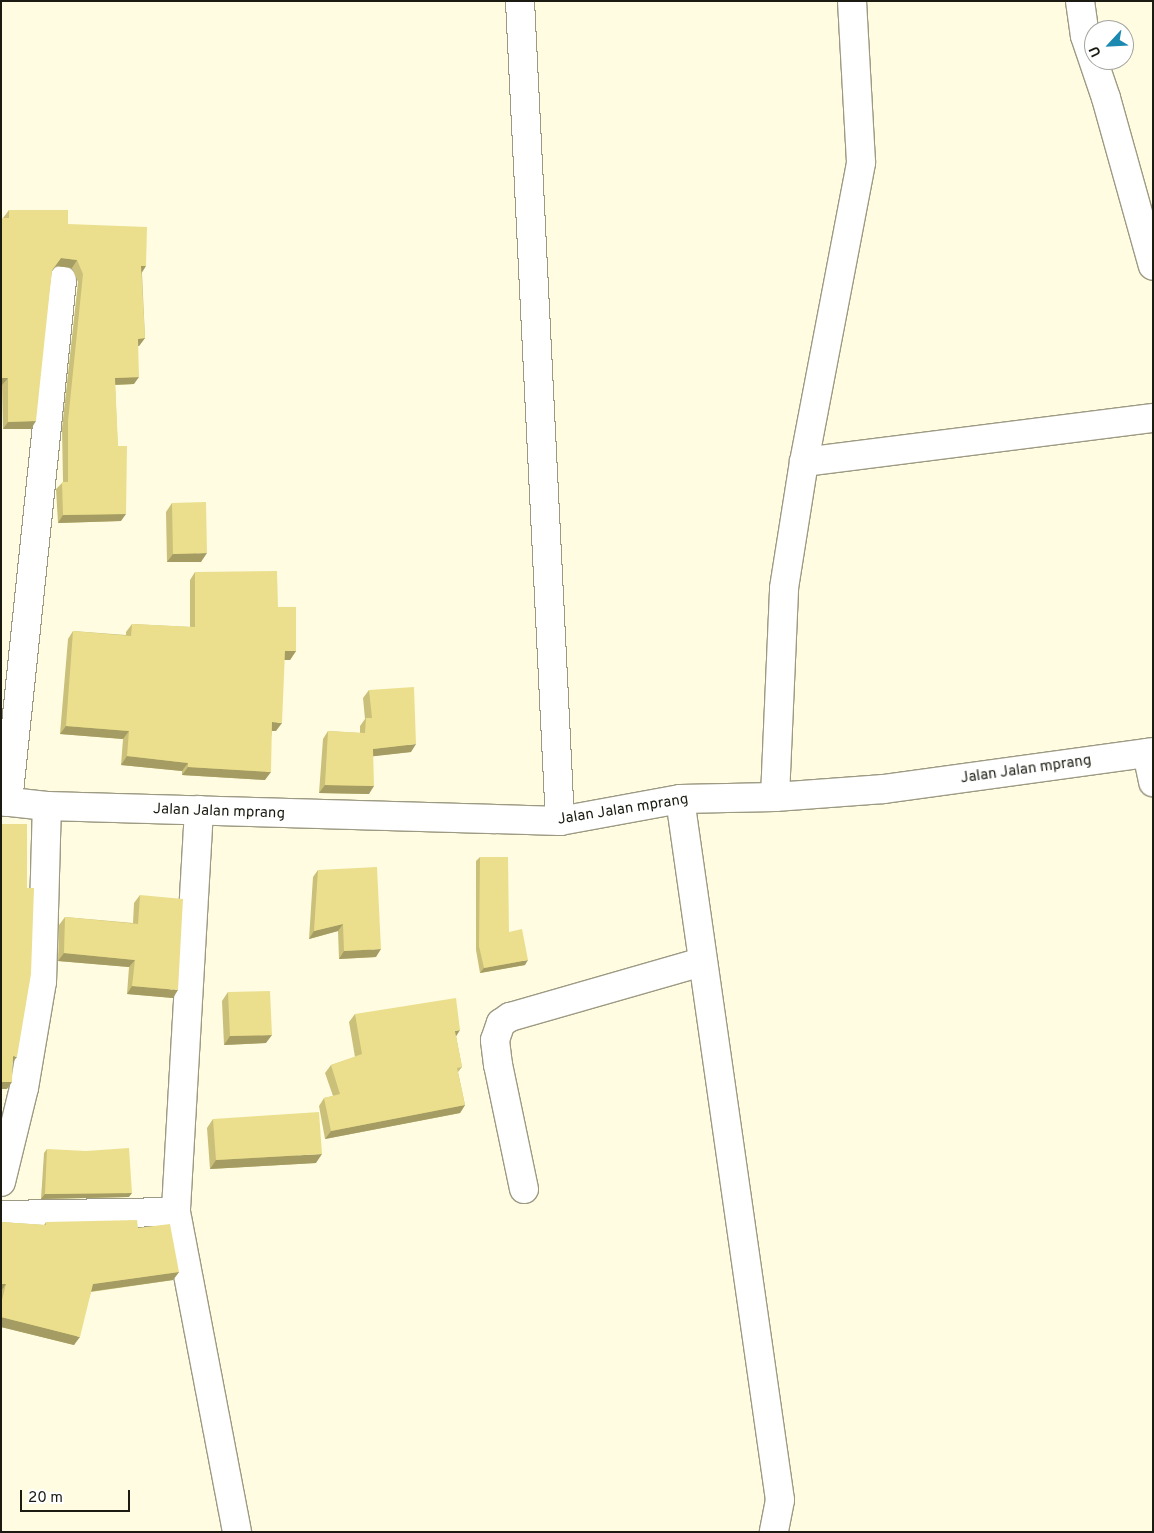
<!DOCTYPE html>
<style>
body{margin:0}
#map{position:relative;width:1154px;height:1533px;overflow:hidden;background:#fffce2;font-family:Overpass,sans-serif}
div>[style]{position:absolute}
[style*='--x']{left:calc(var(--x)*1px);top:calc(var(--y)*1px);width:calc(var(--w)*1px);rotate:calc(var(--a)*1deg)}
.roads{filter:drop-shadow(1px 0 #9d9a83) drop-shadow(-1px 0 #9d9a83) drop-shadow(0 1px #9d9a83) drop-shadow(0 -1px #9d9a83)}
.minor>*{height:28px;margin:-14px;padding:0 14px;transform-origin:14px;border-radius:14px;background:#fff}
.wall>*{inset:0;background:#cac079}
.shaded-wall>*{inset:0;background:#a49c63}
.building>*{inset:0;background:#ebdf8d}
span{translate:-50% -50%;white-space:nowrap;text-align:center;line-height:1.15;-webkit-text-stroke:4.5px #fff;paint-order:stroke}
.street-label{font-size:15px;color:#1c1b12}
.frame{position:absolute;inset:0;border:2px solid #1c1b12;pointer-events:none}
.north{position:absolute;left:1084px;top:20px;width:50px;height:50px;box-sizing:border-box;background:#fff;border:1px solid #a4a4a0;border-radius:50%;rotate:245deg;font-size:14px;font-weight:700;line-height:20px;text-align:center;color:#1c1b12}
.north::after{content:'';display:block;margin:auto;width:18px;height:22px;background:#1c89b0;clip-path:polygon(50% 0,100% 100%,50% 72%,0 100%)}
.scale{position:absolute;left:20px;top:1490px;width:110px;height:22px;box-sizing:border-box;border:2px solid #1c1b12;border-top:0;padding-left:6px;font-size:15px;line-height:18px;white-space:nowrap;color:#1c1b12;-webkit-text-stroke:4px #fff;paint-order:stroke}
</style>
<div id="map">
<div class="roads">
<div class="minor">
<div style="--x:520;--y:1;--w:821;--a:87.21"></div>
<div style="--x:1080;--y:1;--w:35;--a:82"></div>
<div style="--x:1085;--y:36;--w:65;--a:71.3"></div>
<div style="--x:1106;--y:98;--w:174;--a:74.4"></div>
<div style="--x:804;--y:462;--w:352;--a:-7.2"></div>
<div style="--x:1147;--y:753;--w:30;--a:78"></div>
<div style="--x:775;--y:797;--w:209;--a:-87.5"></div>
<div style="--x:784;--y:588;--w:128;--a:-81"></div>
<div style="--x:804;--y:462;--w:305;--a:-79.2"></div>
<div style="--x:861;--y:162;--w:161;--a:-93.2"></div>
<div style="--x:680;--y:799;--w:708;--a:81.88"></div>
<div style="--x:780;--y:1500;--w:33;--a:101"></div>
<div style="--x:1;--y:801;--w:46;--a:6.2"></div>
<div style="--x:47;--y:806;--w:513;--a:1.67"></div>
<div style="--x:560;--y:821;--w:122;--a:-10.4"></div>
<div style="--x:680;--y:799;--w:95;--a:-1.2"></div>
<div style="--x:775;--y:797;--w:109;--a:-4.2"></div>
<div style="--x:884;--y:789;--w:272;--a:-7.8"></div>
<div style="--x:8;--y:802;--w:525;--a:-84.09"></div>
<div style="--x:199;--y:810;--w:403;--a:93.3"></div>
<div style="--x:176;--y:1212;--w:326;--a:79.2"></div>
<div style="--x:1;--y:1182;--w:97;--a:-76.3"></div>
<div style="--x:24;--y:1088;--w:108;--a:-80.4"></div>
<div style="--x:42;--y:982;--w:176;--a:-88.4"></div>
<div style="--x:524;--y:1189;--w:127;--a:-101.8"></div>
<div style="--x:498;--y:1065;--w:25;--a:-97"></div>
<div style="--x:495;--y:1040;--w:18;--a:-71"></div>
<div style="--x:501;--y:1023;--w:11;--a:-34"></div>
<div style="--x:510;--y:1017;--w:200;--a:-16"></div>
<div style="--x:1;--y:1215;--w:175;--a:-1"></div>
</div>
</div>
<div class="wall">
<div style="clip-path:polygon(9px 210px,68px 224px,142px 273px,145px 338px,139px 346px,138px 346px,134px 384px,115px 385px,121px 521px,58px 523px,56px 489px,63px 482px,62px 428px,78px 282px,72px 268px,56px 266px,52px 271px,31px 429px,3px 429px,2px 385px,3px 218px)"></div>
<div style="clip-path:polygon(172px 503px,201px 562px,167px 562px,166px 512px)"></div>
<div style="clip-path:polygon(195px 572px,278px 607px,296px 651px,290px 660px,284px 660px,276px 731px,272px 731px,265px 780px,182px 775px,182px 771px,121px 765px,123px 739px,60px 734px,68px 639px,73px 631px,126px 635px,126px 632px,132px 624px,190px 627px,190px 580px)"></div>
<div style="clip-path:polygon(369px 690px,411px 752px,373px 756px,369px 794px,319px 793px,323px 739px,328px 731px,360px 733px,360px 726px,365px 719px,363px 698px)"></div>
<div style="clip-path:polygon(480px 857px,509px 932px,525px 965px,480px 973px,476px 950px,476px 861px)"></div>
<div style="clip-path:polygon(318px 870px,376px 957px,339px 959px,338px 931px,309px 939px,313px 877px)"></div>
<div style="clip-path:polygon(140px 895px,173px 998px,127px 994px,129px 967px,58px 961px,59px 925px,65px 917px,133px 923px,134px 903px)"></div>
<div style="clip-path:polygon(228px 992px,266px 1043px,224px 1045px,222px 1001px)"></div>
<div style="clip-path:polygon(355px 1014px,456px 1036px,462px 1067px,458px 1072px,465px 1105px,460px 1113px,325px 1139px,319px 1106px,324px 1098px,333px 1096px,325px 1073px,331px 1065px,355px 1057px,349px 1022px)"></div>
<div style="clip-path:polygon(213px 1119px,316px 1163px,210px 1169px,207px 1128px)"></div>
<div style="clip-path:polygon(47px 1149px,129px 1197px,41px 1199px,44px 1153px)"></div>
<div style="clip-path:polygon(1px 1222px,44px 1225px,46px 1222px,138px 1228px,179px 1272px,173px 1280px,91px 1292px,74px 1345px,1px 1327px)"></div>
</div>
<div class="shaded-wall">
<div style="clip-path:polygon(61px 258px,77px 260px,72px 268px,56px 266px,47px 278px)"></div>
<div style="clip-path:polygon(141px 266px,146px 266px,141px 274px)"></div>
<div style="clip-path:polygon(145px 338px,139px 346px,132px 346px,138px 339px)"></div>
<div style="clip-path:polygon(139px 377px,134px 384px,109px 385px,115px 378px)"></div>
<div style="clip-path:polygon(1px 378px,8px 378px,2px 385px,1px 385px)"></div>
<div style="clip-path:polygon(36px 421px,31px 429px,3px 429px,8px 422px)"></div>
<div style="clip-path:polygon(126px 514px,121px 521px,58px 523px,63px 515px)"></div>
<div style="clip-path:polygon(207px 553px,201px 562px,167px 562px,173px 554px)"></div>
<div style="clip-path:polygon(285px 651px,296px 651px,290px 660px,279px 660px)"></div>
<div style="clip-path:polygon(272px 722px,282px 723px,276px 731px,267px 731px)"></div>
<div style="clip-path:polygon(66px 726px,129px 731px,123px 739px,60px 734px)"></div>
<div style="clip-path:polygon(416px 744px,411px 752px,367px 757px,373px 749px)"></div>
<div style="clip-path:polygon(127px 756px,188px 763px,182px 771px,121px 765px)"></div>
<div style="clip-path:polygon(188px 767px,271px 772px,265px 780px,182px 775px)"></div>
<div style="clip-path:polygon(325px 785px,374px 786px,369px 794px,319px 793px)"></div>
<div style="clip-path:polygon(343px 924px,338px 931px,309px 939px,314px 931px)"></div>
<div style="clip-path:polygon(381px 949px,376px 957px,339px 959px,344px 951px)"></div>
<div style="clip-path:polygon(64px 953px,135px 960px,129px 967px,58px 961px)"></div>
<div style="clip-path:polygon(528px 960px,525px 965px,480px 973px,484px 968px)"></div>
<div style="clip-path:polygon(132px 986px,178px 990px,173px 998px,127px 994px)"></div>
<div style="clip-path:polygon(460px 1030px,455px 1038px,455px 1031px)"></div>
<div style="clip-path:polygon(272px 1035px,266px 1043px,224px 1045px,230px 1036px)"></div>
<div style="clip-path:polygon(13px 1056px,17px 1057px,12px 1063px)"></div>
<div style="clip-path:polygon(1px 1082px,12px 1082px,7px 1089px,1px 1089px)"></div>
<div style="clip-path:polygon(465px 1105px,460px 1113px,325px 1139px,331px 1131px)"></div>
<div style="clip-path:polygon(322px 1154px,316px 1163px,210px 1169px,216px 1160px)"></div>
<div style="clip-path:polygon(132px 1193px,129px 1197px,41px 1199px,45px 1194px)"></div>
<div style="clip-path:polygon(179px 1272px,173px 1280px,87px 1292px,93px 1284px)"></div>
<div style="clip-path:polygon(1px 1284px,6px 1284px,1px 1291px)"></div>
<div style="clip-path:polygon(1px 1317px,80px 1337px,74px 1345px,1px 1327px)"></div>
</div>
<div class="building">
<div style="clip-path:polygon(9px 210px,68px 210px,68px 224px,147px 227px,146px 266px,141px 266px,145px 338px,138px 339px,139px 377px,115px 378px,118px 446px,127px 446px,126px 514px,63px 515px,62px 482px,68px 482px,68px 421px,83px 274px,77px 260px,61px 258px,52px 270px,36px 421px,8px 422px,8px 378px,1px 378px,1px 218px,9px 218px)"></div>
<div style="clip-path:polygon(206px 502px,207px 553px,173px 554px,172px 503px)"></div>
<div style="clip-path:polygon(277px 571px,278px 607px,296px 607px,296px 651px,285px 651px,282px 723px,272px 722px,271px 772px,188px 767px,188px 763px,127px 756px,129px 731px,66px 726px,73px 631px,131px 636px,132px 624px,195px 627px,195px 572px)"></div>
<div style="clip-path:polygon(414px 687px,416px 744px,373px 749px,374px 786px,325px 785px,328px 731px,365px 733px,366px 718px,372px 718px,369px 690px)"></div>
<div style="clip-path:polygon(1px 824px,27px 824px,27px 888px,34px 888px,31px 974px,17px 1057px,13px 1056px,12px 1082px,1px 1082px)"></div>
<div style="clip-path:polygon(480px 857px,508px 857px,509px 932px,522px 929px,528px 960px,484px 968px,479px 946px)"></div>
<div style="clip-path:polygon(377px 867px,381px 949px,344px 951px,343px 924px,314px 931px,318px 870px)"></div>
<div style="clip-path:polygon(140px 895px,183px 899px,178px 990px,132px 986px,135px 960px,64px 953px,65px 917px,138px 924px)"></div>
<div style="clip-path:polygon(270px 991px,272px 1035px,230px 1036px,228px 992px)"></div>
<div style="clip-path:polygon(456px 998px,460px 1030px,455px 1031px,462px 1067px,457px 1068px,465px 1105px,331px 1131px,324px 1098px,340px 1094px,331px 1065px,362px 1054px,355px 1014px)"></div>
<div style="clip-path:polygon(319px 1112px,322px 1154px,216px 1160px,213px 1119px)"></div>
<div style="clip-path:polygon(129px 1148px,132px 1193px,45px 1194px,47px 1149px,86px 1151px)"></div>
<div style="clip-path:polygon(137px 1220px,138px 1228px,170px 1224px,179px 1272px,93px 1284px,80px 1337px,1px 1317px,1px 1304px,6px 1284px,1px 1284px,1px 1222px,46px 1225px,46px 1222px)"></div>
</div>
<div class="street-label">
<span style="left:1026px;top:770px;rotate:-8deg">Jalan Jalan mprang</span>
<span style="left:623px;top:810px;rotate:-9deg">Jalan Jalan mprang</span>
<span style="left:219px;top:812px;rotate:2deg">Jalan Jalan mprang</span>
</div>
<div class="frame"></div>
<div class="north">U</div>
<div class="scale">20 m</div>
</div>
